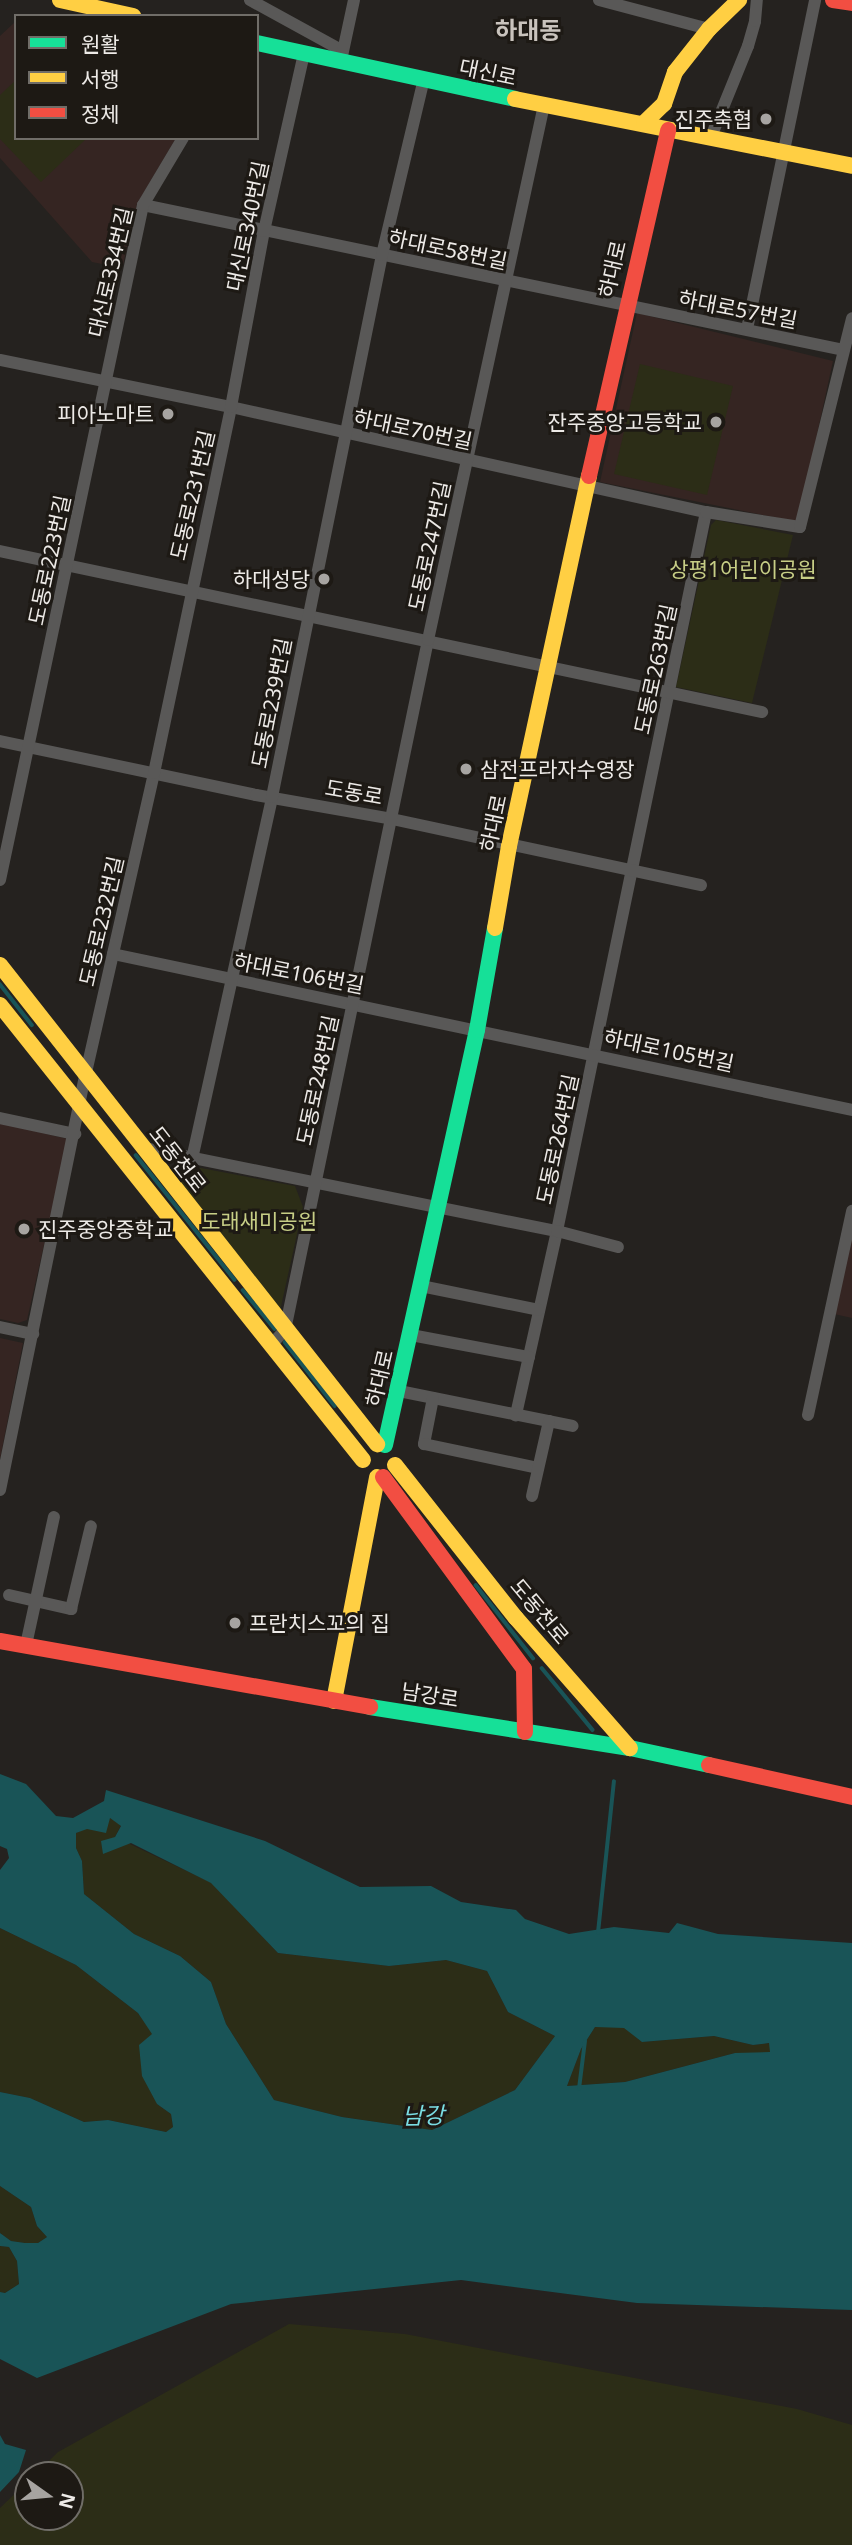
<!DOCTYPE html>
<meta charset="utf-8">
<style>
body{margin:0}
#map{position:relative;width:852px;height:2545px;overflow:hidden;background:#25221f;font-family:"Noto Sans","Noto Sans KR",sans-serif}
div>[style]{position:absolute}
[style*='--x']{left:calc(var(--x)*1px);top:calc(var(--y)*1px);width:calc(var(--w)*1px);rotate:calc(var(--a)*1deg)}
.education>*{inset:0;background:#352522}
.green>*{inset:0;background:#2c2d17}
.water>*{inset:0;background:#195457}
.stream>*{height:3.5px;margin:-1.75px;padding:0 1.75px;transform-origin:1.75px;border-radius:1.75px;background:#195457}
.street>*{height:12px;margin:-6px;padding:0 6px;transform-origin:6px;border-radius:6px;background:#595857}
.fast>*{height:16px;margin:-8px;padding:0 8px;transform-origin:8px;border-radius:8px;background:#16e098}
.slow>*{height:16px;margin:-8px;padding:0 8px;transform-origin:8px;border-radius:8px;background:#ffcf43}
.jam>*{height:16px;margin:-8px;padding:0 8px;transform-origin:8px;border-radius:8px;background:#f24e42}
.dots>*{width:19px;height:19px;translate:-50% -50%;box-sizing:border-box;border:4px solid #1d1914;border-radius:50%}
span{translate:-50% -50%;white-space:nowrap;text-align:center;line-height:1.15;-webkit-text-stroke:6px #1d1914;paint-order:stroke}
.street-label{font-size:21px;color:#edeae7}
.poi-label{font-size:21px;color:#edeae7}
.right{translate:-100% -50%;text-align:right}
.left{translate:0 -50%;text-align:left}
.park-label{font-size:21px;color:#c7ce86}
.water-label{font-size:23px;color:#7adde3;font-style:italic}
.quarter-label{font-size:24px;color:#c9c3bd;font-weight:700}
.legend{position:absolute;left:14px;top:14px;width:245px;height:126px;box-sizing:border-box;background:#1d1914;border:2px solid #706d68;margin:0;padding:9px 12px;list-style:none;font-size:21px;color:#edeae7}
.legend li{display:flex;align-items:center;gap:14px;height:35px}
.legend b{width:35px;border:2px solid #706d68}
.north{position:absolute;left:14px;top:2461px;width:70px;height:70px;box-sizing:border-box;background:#1d1914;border:2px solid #706d68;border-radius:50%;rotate:105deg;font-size:19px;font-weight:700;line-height:28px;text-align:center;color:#edeae7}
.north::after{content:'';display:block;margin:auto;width:24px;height:32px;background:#a7a4a1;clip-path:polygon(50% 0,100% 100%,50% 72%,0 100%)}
</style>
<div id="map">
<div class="education">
<div style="clip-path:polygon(16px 21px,16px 138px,176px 138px,137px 204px,123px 265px,117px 267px,92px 262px,0 158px,0 36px)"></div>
<div style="clip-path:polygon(637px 313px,833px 361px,798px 522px,600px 482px)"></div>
<div style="clip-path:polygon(0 1123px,68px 1139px,27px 1320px,18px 1323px,0 1319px)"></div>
<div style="clip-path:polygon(852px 1229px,852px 1318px,834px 1314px)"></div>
<div style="clip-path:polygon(0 1338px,23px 1343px,0 1459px)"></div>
</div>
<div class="green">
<div style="clip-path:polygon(16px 80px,16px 138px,87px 138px,41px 182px,0 139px,0 95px)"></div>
<div style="clip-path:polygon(640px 364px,733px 386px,707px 495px,614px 474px)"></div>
<div style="clip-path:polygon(716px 520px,793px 535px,752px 703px,676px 687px,711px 525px)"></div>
<div style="clip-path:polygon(180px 1164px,295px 1186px,303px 1207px,280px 1311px,174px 1173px)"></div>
<div style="clip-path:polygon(110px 1818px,121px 1825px,115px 1837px,212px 1883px,278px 1953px,389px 1966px,446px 1960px,487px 1971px,508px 2012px,555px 2036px,515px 2090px,432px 2130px,342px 2117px,274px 2100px,226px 2024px,211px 1982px,180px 1956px,134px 1934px,84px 1894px,82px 1861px,76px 1848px,76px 1833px)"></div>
<div style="clip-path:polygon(0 1928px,76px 1965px,138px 2013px,153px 2034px,157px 2104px,171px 2114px,173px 2128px,166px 2132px,108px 2120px,84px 2122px,30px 2098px,0 2092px)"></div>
<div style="clip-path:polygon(595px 2027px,624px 2027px,642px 2042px,714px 2036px,753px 2045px,770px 2043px,770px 2053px,735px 2053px,625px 2082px,567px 2086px,581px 2049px)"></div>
<div style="clip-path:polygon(0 2186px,31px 2207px,37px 2226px,47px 2237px,38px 2243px,25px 2243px,11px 2241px,0 2233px)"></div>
<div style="clip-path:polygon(0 2246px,9px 2247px,17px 2261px,19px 2284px,5px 2293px,0 2292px)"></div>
<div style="clip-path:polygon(289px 2324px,405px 2334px,797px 2409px,852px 2425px,852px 2545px,0 2545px,0 2508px,28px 2481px,28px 2517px,70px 2517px,70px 2475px,35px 2475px,58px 2452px)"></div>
</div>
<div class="water">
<div style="clip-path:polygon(evenodd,0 1774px,26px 1784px,56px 1816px,73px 1818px,104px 1801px,106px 1790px,265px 1841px,360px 1887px,431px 1886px,461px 1902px,516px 1910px,525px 1919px,569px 1934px,614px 1927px,669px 1933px,677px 1923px,718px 1934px,852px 1943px,852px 2310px,637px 2303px,461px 2280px,231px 2304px,37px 2378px,0 2359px,0 2292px,5px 2293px,19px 2284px,17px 2261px,9px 2247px,0 2246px,0 2233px,11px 2241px,25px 2243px,38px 2243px,47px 2237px,37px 2226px,31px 2207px,0 2186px,0 2092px,30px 2098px,84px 2122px,108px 2120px,166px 2132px,173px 2127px,171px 2114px,157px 2104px,142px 2076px,139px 2045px,152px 2034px,138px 2013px,76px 1965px,0 1928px,0 1870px,9px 1858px,7px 1849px,0 1846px,0 1774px,110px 1818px,121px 1826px,115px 1837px,101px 1841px,103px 1854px,131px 1843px,211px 1883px,278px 1953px,389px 1966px,446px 1960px,487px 1971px,508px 2012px,555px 2036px,515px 2090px,432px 2130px,342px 2117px,274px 2100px,226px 2024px,211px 1982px,180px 1956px,134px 1934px,84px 1894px,82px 1861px,76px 1848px,76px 1833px,87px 1829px,106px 1833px,110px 1818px,0 1774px,595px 2027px,624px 2028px,642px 2042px,714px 2036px,753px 2045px,769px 2043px,770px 2052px,735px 2053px,625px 2082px,567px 2086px,581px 2049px,595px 2027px)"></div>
<div style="clip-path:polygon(0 2435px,5px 2444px,26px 2450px,19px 2472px,0 2492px)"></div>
</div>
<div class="stream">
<div style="--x:0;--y:984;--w:52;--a:52"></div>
<div style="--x:136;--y:1155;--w:159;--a:51.6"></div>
<div style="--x:243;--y:1290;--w:50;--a:50.6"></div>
<div style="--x:285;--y:1342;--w:81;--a:52"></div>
<div style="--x:476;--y:1585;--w:93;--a:52"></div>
<div style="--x:542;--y:1668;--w:80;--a:50.6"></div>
<div style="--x:598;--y:1933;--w:152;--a:-84"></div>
<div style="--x:579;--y:2089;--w:48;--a:-82.9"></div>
</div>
<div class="street">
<div style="--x:250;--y:0;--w:104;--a:28.8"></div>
<div style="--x:599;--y:0;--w:114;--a:14.8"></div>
<div style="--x:342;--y:56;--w:57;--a:-77.9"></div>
<div style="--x:711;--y:137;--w:98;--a:-67.9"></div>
<div style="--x:748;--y:46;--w:26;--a:-74"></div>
<div style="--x:755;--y:21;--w:21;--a:-85"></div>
<div style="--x:143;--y:205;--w:715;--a:11.7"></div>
<div style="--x:747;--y:329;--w:336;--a:-78.3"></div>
<div style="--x:0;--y:360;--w:236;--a:11.5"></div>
<div style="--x:231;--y:407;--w:486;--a:12.5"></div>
<div style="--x:706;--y:512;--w:734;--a:101.71"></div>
<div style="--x:557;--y:1231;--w:189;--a:102.6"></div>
<div style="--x:706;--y:512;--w:95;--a:9.1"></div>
<div style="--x:800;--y:527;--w:215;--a:-76"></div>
<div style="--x:0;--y:551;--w:779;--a:11.93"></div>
<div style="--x:0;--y:741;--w:262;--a:11.9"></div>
<div style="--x:256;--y:795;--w:138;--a:10"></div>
<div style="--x:392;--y:819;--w:316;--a:12.1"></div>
<div style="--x:0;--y:880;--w:690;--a:-78.04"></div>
<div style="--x:143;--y:205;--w:78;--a:-59.2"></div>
<div style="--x:113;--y:954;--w:755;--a:11.92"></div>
<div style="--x:0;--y:1118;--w:77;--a:12"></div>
<div style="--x:144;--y:1148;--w:421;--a:11.4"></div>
<div style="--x:557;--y:1231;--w:63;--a:14.7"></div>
<div style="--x:192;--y:1159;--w:371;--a:-77.5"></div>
<div style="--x:272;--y:797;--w:553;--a:-78.53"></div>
<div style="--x:382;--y:255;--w:181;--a:-76.6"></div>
<div style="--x:421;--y:1286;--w:120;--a:11.5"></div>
<div style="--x:0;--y:1327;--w:34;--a:12"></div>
<div style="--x:411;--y:1335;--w:120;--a:10.6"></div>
<div style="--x:271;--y:1345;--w:21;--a:-47"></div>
<div style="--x:285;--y:1330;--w:705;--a:-78.29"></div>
<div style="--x:428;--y:640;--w:547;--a:-77.77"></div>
<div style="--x:399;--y:1391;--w:177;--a:11.4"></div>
<div style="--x:433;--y:1398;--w:47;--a:101.1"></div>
<div style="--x:424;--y:1444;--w:116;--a:11.9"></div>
<div style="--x:808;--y:1415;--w:209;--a:-77.8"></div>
<div style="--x:0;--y:1490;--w:422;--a:-78.4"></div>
<div style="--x:85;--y:1077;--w:312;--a:-77.2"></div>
<div style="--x:154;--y:773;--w:374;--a:-78.1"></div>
<div style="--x:231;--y:407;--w:179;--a:-79.4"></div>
<div style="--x:264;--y:231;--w:181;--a:-77.3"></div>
<div style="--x:532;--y:1496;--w:77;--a:-77.2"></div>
<div style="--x:9;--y:1595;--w:64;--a:12.7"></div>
<div style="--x:71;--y:1609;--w:85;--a:-76.5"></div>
<div style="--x:26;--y:1645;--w:131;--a:-77.7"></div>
</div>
<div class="fast">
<div style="--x:257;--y:43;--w:264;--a:12.2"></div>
<div style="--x:385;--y:1445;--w:425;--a:-77.5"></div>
<div style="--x:477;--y:1030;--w:104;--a:-80"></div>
<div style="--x:370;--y:1707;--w:263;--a:9"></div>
<div style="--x:630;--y:1748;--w:81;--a:12.1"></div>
</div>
<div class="slow">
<div style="--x:60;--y:0;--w:75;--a:12.4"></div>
<div style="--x:515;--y:99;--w:344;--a:11.2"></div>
<div style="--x:644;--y:123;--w:28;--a:-44"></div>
<div style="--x:664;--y:104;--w:34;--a:-71"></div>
<div style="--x:675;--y:72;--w:55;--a:-51.7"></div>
<div style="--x:709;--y:29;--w:42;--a:-44"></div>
<div style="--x:495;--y:928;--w:83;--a:-80.3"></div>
<div style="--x:509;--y:846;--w:379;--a:-77.8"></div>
<div style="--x:0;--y:965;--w:610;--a:51.8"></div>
<div style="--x:0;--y:1005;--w:582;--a:51.42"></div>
<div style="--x:395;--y:1465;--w:195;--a:51.7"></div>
<div style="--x:516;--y:1618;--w:173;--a:48.8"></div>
<div style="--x:334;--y:1701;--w:228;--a:-79.1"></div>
</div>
<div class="jam">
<div style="--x:833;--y:0;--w:19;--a:9"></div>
<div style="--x:589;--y:476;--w:355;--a:-77.1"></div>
<div style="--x:383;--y:1477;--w:238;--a:53.7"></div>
<div style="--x:524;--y:1669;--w:63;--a:89.1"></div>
<div style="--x:0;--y:1641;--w:376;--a:10.1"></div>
<div style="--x:709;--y:1765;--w:147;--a:12.6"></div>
</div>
<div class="dots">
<div style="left:766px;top:119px;background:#a7a4a1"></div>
<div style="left:168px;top:414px;background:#a7a4a1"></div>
<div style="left:716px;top:422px;background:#a7a4a1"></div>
<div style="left:324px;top:579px;background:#a7a4a1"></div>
<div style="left:466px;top:769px;background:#a7a4a1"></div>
<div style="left:24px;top:1229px;background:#a7a4a1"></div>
<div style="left:235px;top:1623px;background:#a7a4a1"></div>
</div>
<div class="street-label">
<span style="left:488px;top:72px;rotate:12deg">대신로</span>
<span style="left:247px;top:226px;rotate:-78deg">대신로340번길</span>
<span style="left:448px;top:249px;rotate:12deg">하대로58번길</span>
<span style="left:612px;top:269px;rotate:-77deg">하대로</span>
<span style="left:110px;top:272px;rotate:-77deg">대신로334번길</span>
<span style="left:738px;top:309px;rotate:11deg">하대로57번길</span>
<span style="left:413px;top:429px;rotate:12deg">하대로70번길</span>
<span style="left:192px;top:495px;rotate:-77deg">도동로231번길</span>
<span style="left:429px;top:546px;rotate:-78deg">도동로247번길</span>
<span style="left:49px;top:560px;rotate:-78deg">도동로223번길</span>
<span style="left:655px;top:669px;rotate:-78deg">도동로263번길</span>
<span style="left:271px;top:703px;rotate:-79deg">도동로239번길</span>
<span style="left:354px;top:792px;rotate:10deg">도동로</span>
<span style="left:493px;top:823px;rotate:-78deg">하대로</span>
<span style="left:101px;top:921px;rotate:-77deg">도동로232번길</span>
<span style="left:299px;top:973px;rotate:11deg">하대로106번길</span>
<span style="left:669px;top:1050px;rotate:12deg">하대로105번길</span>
<span style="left:317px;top:1080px;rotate:-78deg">도동로248번길</span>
<span style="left:557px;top:1139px;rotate:-78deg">도동로264번길</span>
<span style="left:178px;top:1159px;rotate:52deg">도동천로</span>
<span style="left:379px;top:1378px;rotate:-77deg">하대로</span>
<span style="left:540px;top:1611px;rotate:50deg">도동천로</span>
<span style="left:430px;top:1695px;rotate:9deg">남강로</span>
</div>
<div class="poi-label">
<span class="right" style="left:752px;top:119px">진주축협</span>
<span class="right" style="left:154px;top:414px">피아노마트</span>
<span class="right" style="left:702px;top:422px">잔주중앙고등학교</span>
<span class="right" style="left:310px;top:579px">하대성당</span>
<span class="left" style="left:480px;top:769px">삼전프라자수영장</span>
<span class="left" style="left:38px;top:1229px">진주중앙중학교</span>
<span class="left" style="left:249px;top:1623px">프란치스꼬의 집</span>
</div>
<div class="park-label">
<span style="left:743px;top:569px">상평1어린이공원</span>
<span style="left:259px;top:1221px">도래새미공원</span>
</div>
<div class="water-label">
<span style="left:423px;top:2115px;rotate:-1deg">남강</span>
</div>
<div class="quarter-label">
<span style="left:528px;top:30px">하대동</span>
</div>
<ul class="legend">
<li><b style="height:9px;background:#16e098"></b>원활</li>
<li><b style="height:9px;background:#ffcf43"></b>서행</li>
<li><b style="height:9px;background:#f24e42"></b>정체</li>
</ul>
<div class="north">N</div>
</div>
